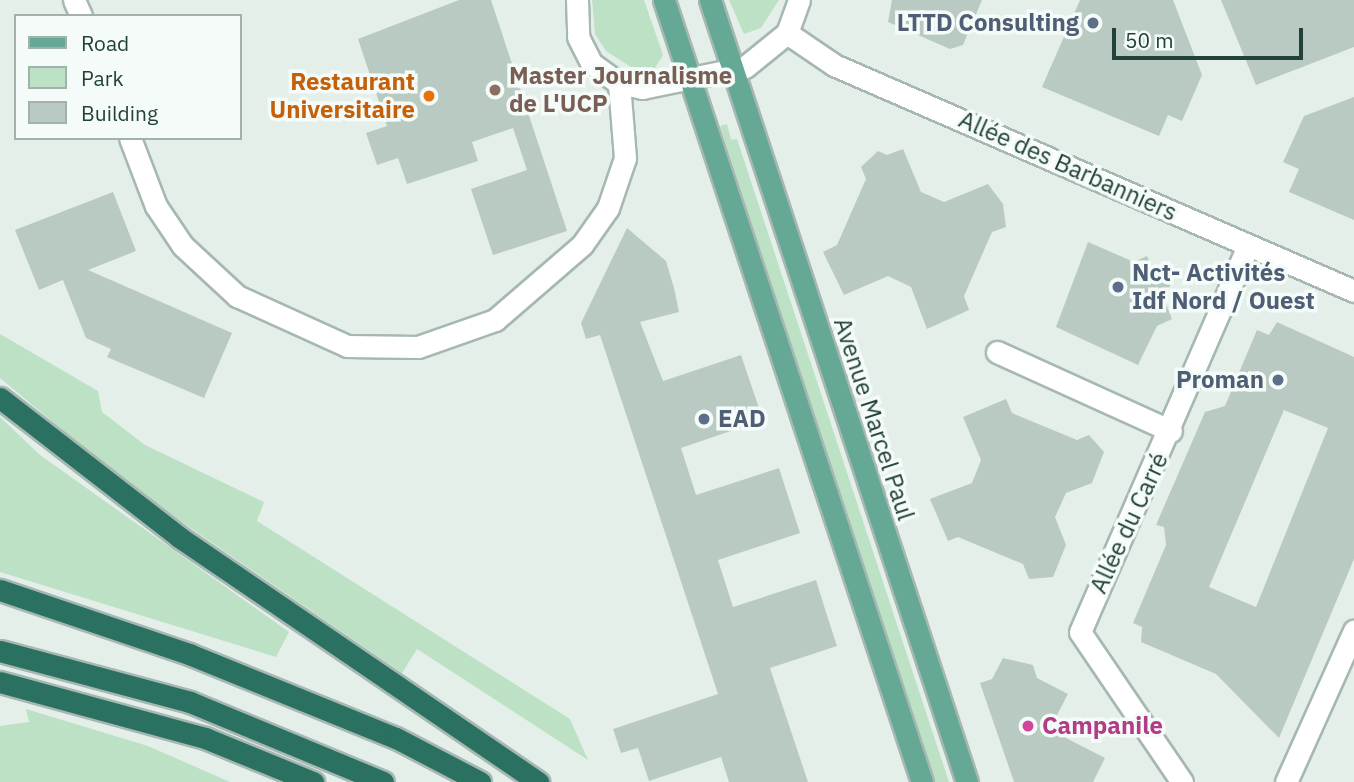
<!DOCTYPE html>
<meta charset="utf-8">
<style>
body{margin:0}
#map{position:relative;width:1354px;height:782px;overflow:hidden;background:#e4efea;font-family:"IBM Plex Sans",sans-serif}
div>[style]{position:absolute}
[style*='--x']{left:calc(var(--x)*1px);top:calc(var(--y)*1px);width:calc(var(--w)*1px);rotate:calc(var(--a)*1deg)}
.green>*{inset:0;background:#bce1c5}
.building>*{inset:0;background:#b9cac3}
.roads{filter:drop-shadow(2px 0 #a6b8b1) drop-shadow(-2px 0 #a6b8b1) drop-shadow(0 2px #a6b8b1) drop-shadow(0 -2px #a6b8b1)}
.minor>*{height:21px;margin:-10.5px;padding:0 10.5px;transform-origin:10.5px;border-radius:10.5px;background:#fff}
.major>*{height:21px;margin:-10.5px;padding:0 10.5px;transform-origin:10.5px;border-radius:10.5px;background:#65a896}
.highway>*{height:21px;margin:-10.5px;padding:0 10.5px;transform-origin:10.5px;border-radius:10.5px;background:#2b7162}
.dots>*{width:19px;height:19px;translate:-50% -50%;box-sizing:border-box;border:4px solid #f5fbf8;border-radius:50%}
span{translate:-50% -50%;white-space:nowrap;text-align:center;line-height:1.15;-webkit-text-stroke:7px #f5fbf8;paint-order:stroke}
.service-label{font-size:24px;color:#4e5e75;font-weight:700}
.right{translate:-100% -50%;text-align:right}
.left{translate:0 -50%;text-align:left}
.education-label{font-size:24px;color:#785e54;font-weight:700}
.food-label{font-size:24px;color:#c56008;font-weight:700}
.street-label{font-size:24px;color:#224239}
.hotel-label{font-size:24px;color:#b23c85;font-weight:700}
.legend{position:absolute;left:14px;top:14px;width:228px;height:126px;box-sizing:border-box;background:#f5fbf8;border:2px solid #a1b1ac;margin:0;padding:9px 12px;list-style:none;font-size:21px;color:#224239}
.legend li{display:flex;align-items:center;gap:14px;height:35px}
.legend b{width:35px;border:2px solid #a1b1ac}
.scale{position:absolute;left:1112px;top:28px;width:191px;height:32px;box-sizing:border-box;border:4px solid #224239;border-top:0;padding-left:9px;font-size:21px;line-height:24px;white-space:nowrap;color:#224239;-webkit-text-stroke:5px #f5fbf8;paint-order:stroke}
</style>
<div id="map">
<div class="green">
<div style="clip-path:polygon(592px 0,644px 0,663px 55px,655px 68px,631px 67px,606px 51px,595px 34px)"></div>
<div style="clip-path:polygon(729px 0,779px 0,761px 28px,744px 34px)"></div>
<div style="clip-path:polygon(727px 124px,731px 140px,737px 139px,949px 782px,933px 782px,720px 126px)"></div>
<div style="clip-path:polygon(0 334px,98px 391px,102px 412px,145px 445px,264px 502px,257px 521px,570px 719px,588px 760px,417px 649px,402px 673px,132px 488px,0 378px)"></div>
<div style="clip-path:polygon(0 417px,40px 455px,289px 632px,276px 657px,0 572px)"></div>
<div style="clip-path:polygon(26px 709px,148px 746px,230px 782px,0 782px,0 726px,29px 722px)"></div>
</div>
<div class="building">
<div style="clip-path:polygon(459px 0,491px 0,567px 231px,493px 255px,471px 189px,527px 170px,513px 128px,472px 142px,478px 161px,407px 184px,398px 158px,377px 165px,366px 133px,387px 126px,358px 39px)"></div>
<div style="clip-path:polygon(892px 0,982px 0,963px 45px,950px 49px,888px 22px)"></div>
<div style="clip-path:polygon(1080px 0,1173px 0,1202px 75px,1182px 121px,1168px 115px,1159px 136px,1042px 87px)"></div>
<div style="clip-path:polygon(1221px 0,1354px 0,1354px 47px,1256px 85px)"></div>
<div style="clip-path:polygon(1354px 97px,1354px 220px,1289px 192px,1299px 169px,1283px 162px,1304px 116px)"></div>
<div style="clip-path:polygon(903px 149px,921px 192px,944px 202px,988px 184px,1003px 204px,1006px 227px,992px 232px,964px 296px,969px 310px,927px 329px,911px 287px,888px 276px,844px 295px,823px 252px,837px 245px,866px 179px,861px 167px,878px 151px,887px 155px)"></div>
<div style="clip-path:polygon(113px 192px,136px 251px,88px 270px,232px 333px,204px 398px,107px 357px,111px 349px,86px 338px,63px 280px,39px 290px,15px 230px)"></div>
<div style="clip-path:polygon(627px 228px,666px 261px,674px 288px,679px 312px,640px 322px,663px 381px,741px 355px,763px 420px,681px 448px,696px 495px,779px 468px,800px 533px,718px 560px,733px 607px,816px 580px,824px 606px,837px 646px,770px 668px,808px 782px,729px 782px,721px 757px,649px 781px,638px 748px,621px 753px,613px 729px,718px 694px,600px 335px,586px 339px,581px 323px)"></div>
<div style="clip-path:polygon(1088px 242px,1134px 262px,1147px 256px,1155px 274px,1171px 284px,1163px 297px,1172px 319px,1157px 326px,1138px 365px,1056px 327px)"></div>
<div style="clip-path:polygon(evenodd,1277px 322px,1354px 357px,1354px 559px,1279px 738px,1216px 674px,1141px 642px,1142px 627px,1133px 623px,1166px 545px,1164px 527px,1156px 525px,1205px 412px,1225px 406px,1257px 330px,1269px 335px,1277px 322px,1284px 410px,1328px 428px,1256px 607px,1209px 587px,1284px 410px)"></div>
<div style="clip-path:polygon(1006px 399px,1012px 413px,1077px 440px,1089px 435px,1104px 452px,1092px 483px,1066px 493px,1055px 517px,1066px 545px,1053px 577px,1029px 579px,1023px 564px,958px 537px,948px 541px,930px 499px,972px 483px,981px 460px,963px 417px)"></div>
<div style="clip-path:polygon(1003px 658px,1033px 665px,1037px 678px,1068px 694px,1057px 715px,1066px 738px,1105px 758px,1093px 782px,1014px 782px,980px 683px,992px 679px)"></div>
</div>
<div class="roads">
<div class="minor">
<div style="--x:74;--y:0;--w:17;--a:66"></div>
<div style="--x:577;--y:0;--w:37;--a:88"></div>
<div style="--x:578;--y:37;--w:29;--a:63"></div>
<div style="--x:591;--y:63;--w:34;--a:36"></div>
<div style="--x:619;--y:83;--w:24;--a:12"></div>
<div style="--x:642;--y:88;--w:105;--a:-11.5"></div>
<div style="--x:745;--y:67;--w:54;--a:-39"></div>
<div style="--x:787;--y:33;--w:35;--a:-70"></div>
<div style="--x:787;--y:33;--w:57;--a:34.2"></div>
<div style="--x:834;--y:65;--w:567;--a:23.49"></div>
<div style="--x:130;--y:138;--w:73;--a:69.1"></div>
<div style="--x:156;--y:206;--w:48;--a:56"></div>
<div style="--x:183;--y:246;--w:74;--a:42.8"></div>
<div style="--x:237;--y:296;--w:121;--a:24.4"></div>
<div style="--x:347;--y:346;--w:71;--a:0.8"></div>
<div style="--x:418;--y:347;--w:82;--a:-19.3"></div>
<div style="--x:495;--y:320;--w:115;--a:-40.8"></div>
<div style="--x:582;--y:245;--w:45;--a:-54.9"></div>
<div style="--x:608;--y:208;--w:53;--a:-71.2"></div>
<div style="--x:625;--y:158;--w:75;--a:-94.6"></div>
<div style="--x:997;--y:352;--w:191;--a:24.4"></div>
<div style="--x:1182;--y:782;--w:181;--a:-124.2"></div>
<div style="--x:1080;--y:632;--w:421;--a:-66.5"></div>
<div style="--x:1286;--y:782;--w:166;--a:-65.8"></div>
</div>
<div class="major">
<div style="--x:664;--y:0;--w:823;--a:71.74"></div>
<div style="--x:710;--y:0;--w:823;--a:71.81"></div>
</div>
<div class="highway">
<div style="--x:0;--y:398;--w:227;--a:37.8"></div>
<div style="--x:179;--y:537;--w:435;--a:34.3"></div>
<div style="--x:0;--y:590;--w:200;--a:18.7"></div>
<div style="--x:189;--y:654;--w:223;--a:22.1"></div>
<div style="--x:396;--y:738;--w:95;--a:27.6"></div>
<div style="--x:0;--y:651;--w:197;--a:15"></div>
<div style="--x:190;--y:702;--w:209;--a:22.5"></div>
<div style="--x:0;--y:682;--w:213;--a:15.3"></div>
<div style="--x:205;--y:738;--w:117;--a:22.2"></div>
</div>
</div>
<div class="dots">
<div style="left:1093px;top:23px;background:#5c6f8a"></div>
<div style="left:495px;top:90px;background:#8d6e63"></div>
<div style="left:429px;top:96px;background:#e8710a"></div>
<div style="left:1118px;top:287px;background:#5c6f8a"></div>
<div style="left:1278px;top:380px;background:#5c6f8a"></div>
<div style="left:704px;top:419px;background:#5c6f8a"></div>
<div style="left:1028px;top:726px;background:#d1479c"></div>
</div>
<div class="service-label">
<span class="right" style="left:1079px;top:23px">LTTD Consulting</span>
<span class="left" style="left:1132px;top:287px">Nct- Activités<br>Idf Nord / Ouest</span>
<span class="right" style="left:1264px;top:380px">Proman</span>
<span class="left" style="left:718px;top:419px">EAD</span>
</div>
<div class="education-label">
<span class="left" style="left:509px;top:90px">Master Journalisme<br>de L'UCP</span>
</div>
<div class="food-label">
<span class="right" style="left:415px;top:96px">Restaurant<br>Universitaire</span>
</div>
<div class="street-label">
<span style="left:1068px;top:166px;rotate:24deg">Allée des Barbanniers</span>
<span style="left:874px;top:419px;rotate:72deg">Avenue Marcel Paul</span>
<span style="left:1129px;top:523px;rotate:-65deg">Allée du Carré</span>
</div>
<div class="hotel-label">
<span class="left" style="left:1042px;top:726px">Campanile</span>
</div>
<ul class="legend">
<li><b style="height:9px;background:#65a896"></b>Road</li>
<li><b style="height:19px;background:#bce1c5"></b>Park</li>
<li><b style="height:19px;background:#b9cac3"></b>Building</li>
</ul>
<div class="scale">50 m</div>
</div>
